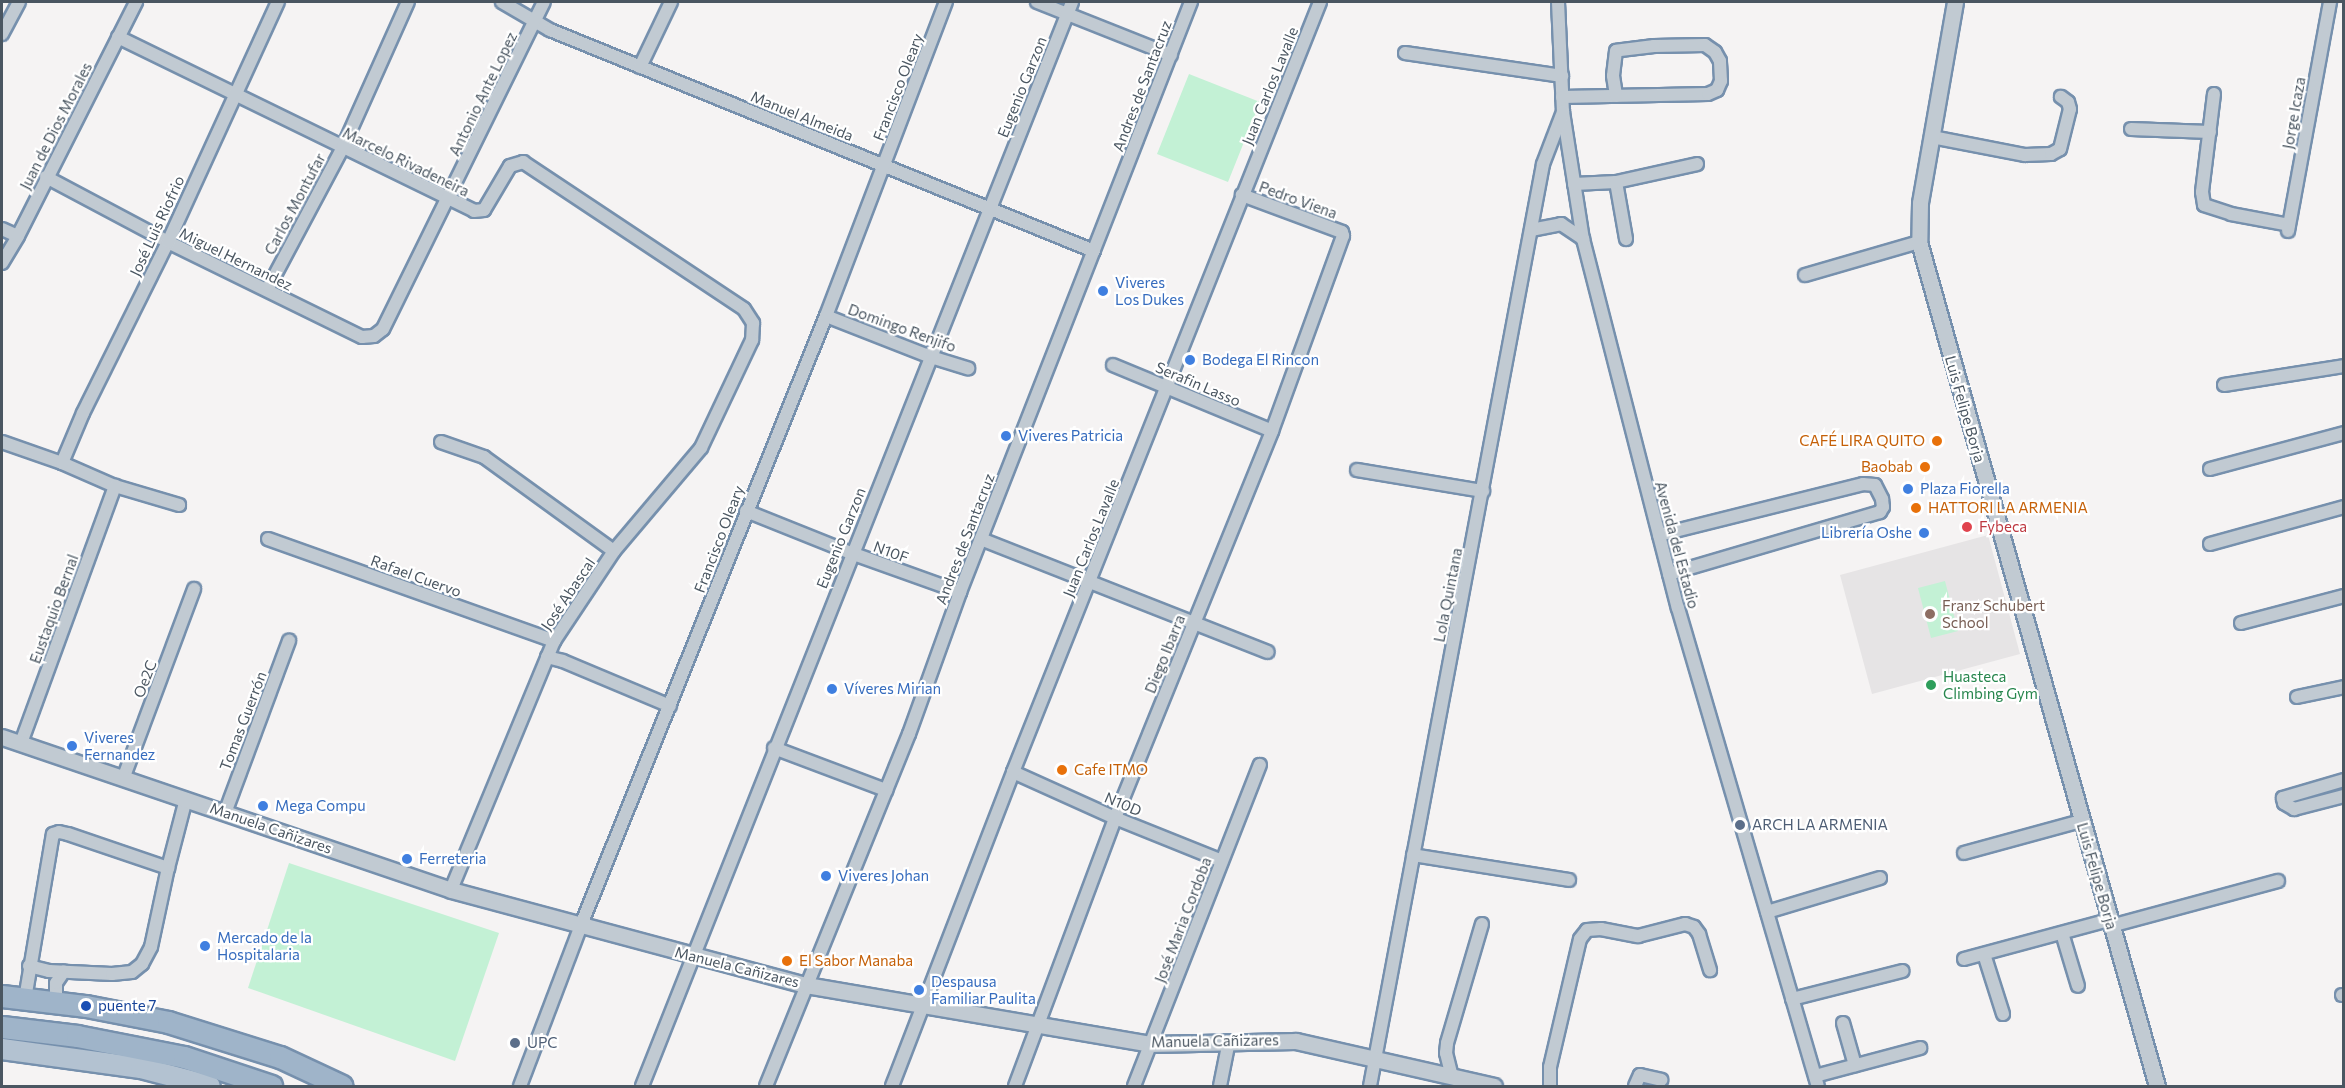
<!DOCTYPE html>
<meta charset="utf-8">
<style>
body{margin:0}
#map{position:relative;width:2345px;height:1088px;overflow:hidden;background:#f5f3f3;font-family:Commissioner,sans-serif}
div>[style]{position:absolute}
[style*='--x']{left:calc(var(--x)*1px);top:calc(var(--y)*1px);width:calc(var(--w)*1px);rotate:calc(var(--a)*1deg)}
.education>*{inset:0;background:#e6e4e5}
.green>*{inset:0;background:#c3f1d5}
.roads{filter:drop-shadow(2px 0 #7690ad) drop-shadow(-2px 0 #7690ad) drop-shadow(0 2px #7690ad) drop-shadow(0 -2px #7690ad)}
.minor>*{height:12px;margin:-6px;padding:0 6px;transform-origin:6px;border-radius:6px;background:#c1cad2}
.tertiary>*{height:15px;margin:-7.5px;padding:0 7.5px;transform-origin:7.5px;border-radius:7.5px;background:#c1cad2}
.primary>*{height:20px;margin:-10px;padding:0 10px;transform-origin:10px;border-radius:10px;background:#b3c2d1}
.trunk>*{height:21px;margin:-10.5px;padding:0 10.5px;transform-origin:10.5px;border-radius:10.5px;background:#9fb4c9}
.dots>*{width:16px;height:16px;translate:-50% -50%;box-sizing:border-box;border:3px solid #fff;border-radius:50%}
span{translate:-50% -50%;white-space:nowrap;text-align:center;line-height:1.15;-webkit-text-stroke:4.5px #fff;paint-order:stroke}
.street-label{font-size:15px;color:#4a5661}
.shop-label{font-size:15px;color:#366cbe}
.left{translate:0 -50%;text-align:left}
.right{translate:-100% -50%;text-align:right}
.food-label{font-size:15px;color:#c56008}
.health-label{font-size:15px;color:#be3a42}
.education-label{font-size:15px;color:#785e54}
.leisure-label{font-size:15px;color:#27864d}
.service-label{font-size:15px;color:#4e5e75}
.transit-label{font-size:15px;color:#164399}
.frame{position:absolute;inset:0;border:3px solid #4a5661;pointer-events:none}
</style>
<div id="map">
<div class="education">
<div style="clip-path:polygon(1988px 535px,2020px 654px,1872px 694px,1840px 575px)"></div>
</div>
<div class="green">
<div style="clip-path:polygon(1189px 74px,1260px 102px,1228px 182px,1157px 154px)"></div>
<div style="clip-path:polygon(1945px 581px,1958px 631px,1931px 638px,1918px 588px)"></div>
<div style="clip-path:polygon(289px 863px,499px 933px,455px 1061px,248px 988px)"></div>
</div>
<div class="roads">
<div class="minor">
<div style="--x:502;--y:2;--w:56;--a:30.3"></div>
<div style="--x:550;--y:30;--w:587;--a:22.11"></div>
<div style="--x:1037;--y:2;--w:144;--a:21.6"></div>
<div style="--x:1558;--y:2;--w:110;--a:87.4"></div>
<div style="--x:1563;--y:112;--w:129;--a:81.1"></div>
<div style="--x:1583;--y:239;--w:381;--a:75.6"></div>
<div style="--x:1678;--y:608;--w:498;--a:73.7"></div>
<div style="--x:2;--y:34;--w:36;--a:-62"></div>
<div style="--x:118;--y:37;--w:396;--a:26"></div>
<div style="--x:474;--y:211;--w:10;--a:-6"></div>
<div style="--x:484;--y:210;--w:51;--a:-59.4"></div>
<div style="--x:510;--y:166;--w:14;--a:-17"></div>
<div style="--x:523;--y:162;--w:265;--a:33.6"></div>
<div style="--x:744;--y:309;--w:17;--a:57"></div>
<div style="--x:753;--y:323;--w:17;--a:93"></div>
<div style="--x:752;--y:340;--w:119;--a:115.3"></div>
<div style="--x:701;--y:448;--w:135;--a:130.2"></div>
<div style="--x:614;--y:551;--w:108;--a:123.7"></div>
<div style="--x:554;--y:641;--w:269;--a:112.5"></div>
<div style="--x:1405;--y:53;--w:159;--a:8.3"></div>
<div style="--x:640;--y:67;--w:72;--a:-64.5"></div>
<div style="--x:2214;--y:94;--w:99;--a:97"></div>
<div style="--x:2202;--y:192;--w:13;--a:81"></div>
<div style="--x:2204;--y:205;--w:28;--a:18"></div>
<div style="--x:2231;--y:214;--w:59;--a:10.7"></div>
<div style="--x:1562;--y:97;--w:146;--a:-1.2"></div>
<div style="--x:1708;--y:94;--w:10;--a:-24"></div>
<div style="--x:1717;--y:90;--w:10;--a:-66"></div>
<div style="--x:1721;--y:81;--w:20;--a:-93"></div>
<div style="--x:1720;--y:61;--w:10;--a:-119"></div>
<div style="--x:1715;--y:52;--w:12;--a:-145"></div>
<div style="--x:1705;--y:45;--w:51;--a:178.9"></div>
<div style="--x:1654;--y:46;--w:38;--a:173"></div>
<div style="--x:1616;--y:51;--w:25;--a:97"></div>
<div style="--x:1613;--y:76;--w:20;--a:81"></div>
<div style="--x:2131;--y:129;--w:79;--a:2.2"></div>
<div style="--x:1932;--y:137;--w:95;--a:11"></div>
<div style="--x:2025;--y:155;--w:26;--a:-2"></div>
<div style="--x:2051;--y:154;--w:10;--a:-29"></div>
<div style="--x:2060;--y:149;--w:41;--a:-76"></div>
<div style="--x:2070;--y:109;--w:7;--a:-106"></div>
<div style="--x:2068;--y:102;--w:9;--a:-144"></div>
<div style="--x:46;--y:177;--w:138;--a:28"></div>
<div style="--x:168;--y:242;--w:216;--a:26.1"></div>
<div style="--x:362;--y:337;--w:12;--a:-5"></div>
<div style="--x:374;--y:336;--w:11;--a:-38"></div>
<div style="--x:383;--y:329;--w:364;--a:-63.8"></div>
<div style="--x:1616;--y:182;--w:58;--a:80"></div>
<div style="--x:1574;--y:184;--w:42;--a:-2.7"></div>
<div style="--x:1616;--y:182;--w:83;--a:-12.5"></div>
<div style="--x:2;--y:229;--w:17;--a:24"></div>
<div style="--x:1531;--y:230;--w:31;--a:-11"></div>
<div style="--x:1561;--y:224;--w:27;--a:34"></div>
<div style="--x:2288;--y:231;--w:233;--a:-79.6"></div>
<div style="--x:2;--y:263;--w:31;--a:-59"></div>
<div style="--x:18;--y:236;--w:262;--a:-63.2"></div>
<div style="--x:1805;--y:275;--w:119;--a:-16.1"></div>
<div style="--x:267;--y:290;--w:162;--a:-62"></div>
<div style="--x:343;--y:147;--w:159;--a:-65.9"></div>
<div style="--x:826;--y:316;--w:113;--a:21.3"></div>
<div style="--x:931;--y:357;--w:39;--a:17"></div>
<div style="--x:1113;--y:365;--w:172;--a:22.5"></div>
<div style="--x:2224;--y:385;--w:121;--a:-9"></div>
<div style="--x:2;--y:442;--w:64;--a:19.3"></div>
<div style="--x:62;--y:463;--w:58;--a:23.5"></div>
<div style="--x:115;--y:486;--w:67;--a:16.5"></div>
<div style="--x:441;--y:442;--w:46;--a:19.2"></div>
<div style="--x:484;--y:457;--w:160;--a:35.9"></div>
<div style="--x:62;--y:463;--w:54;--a:-67.2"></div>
<div style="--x:83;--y:413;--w:191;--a:-63.6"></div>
<div style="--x:168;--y:242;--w:264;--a:-65.4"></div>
<div style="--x:2210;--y:469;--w:139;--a:-15"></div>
<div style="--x:1357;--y:470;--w:128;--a:9.5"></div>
<div style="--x:746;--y:511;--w:113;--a:21.8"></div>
<div style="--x:851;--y:553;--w:116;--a:19.7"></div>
<div style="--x:1659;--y:535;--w:210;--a:-14"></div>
<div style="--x:1863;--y:484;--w:12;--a:5"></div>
<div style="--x:1875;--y:485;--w:16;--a:63"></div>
<div style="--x:1882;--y:499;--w:8;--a:83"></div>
<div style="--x:1883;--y:507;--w:6;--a:121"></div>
<div style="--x:1880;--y:512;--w:220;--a:163.6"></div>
<div style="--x:268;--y:539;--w:304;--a:19.6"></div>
<div style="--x:981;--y:539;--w:308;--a:21.5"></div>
<div style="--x:2210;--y:544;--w:139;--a:-15.4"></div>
<div style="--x:2241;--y:623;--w:106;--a:-14.7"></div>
<div style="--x:547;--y:657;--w:16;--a:14"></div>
<div style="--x:563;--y:661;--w:116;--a:22.8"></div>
<div style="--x:2297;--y:697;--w:48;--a:-12"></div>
<div style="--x:21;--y:743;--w:274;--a:-69.9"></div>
<div style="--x:774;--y:748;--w:120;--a:20.6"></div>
<div style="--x:1013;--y:772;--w:112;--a:24.3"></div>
<div style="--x:1115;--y:818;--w:115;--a:21.9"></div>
<div style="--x:123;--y:779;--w:203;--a:-69.5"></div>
<div style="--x:2344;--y:780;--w:64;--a:163.6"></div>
<div style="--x:2283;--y:798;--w:5;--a:79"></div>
<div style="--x:2284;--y:803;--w:12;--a:31"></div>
<div style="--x:2294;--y:809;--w:52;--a:-14.6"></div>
<div style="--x:225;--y:813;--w:184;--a:-69.6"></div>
<div style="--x:1964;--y:853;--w:121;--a:-15.3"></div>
<div style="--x:1413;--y:855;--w:158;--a:9.1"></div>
<div style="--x:1767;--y:912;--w:118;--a:-16.7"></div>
<div style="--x:2111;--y:926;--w:173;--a:-15.1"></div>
<div style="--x:2062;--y:933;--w:55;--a:73.2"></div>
<div style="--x:1984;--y:954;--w:63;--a:72.4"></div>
<div style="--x:1964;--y:959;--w:150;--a:-15.1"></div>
<div style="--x:29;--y:966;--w:21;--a:14"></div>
<div style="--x:49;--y:971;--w:63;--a:2.7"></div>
<div style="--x:112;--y:974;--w:20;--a:-6"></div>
<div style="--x:132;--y:972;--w:13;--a:-39"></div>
<div style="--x:142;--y:964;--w:19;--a:-62"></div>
<div style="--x:151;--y:947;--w:81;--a:-77.9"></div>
<div style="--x:168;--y:868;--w:71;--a:-75.4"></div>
<div style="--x:2342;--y:995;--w:2;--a:0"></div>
<div style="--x:25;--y:999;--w:167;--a:-80.4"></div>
<div style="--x:53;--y:834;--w:6;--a:-18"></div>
<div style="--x:59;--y:832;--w:9;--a:13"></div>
<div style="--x:68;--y:834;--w:106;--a:18.8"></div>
<div style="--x:1792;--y:999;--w:114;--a:-14.2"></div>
<div style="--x:60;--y:1003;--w:9;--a:-117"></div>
<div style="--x:56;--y:995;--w:12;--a:-90"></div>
<div style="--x:56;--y:983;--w:14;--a:-56"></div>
<div style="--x:1843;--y:1023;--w:44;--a:74.1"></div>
<div style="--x:1815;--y:1076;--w:109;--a:-14.9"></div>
<div style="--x:1452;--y:1077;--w:25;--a:-104"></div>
<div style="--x:1446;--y:1053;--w:10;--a:-84"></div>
<div style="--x:1447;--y:1043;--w:124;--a:-73.6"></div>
<div style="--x:520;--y:1086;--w:172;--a:-69.2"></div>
<div style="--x:581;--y:925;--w:656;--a:-68.09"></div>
<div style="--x:826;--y:316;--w:336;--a:-69.1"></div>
<div style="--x:642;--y:1086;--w:1166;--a:-68.36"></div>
<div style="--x:766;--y:1086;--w:380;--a:-67.9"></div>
<div style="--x:909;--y:734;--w:151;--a:-70.2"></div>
<div style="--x:960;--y:592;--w:634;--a:-68.62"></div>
<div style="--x:892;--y:1086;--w:337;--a:-68.9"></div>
<div style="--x:1013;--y:772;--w:829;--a:-68.26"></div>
<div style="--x:1015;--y:1086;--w:286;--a:-69.5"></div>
<div style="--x:1115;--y:818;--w:418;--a:-67.9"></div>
<div style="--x:1272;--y:431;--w:208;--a:-70"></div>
<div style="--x:1343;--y:236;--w:4;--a:-104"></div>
<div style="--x:1342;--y:232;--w:107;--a:-159.7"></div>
<div style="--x:1134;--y:1086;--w:345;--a:-68.6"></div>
<div style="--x:1220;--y:1086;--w:46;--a:-78.7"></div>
<div style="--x:1370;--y:1086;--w:938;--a:-79.37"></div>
<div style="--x:1543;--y:164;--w:56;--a:-69"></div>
<div style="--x:1550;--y:1086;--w:19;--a:-90"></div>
<div style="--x:1550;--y:1067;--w:131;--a:-76.8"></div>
<div style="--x:1580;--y:939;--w:11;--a:-52"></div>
<div style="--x:1587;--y:930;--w:14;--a:-4"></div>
<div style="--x:1601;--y:929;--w:38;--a:11"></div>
<div style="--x:1638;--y:936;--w:49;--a:-14.3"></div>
<div style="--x:1685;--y:924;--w:9;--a:18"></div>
<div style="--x:1694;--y:927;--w:9;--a:54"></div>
<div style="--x:1699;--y:934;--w:38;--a:73"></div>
<div style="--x:1635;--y:1086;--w:12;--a:-66"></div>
<div style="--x:1640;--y:1075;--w:22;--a:13"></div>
</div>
<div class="tertiary">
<div style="--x:1955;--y:2;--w:204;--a:99.9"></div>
<div style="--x:1920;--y:203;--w:39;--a:91"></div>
<div style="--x:1919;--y:242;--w:877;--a:74.25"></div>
<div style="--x:2;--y:737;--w:474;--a:18.8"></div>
<div style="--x:451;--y:890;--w:367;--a:15"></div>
<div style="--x:806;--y:985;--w:349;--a:9.7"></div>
<div style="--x:1150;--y:1044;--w:146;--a:-1.2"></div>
<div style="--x:1296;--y:1041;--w:203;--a:12.8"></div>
</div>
<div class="primary">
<div style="--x:2;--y:1049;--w:140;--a:7.8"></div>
<div style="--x:141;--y:1068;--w:71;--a:14.6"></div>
</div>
<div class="trunk">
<div style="--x:2;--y:996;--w:85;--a:6.8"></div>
<div style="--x:86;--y:1006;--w:84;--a:11"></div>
<div style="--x:168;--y:1022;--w:117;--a:17.4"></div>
<div style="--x:280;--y:1057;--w:68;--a:25.1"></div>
<div style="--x:2;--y:1027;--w:76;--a:6.8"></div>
<div style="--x:77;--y:1036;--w:109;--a:11.1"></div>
<div style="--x:184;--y:1057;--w:92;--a:18.4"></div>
</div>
</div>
<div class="dots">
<div style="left:1103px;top:291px;background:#3f7fe0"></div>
<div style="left:1190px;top:360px;background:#3f7fe0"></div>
<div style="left:1006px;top:436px;background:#3f7fe0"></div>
<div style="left:1937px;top:441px;background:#e8710a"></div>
<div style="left:1925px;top:467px;background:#e8710a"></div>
<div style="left:1908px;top:489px;background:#3f7fe0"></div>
<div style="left:1916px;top:508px;background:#e8710a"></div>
<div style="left:1967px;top:527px;background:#e0444e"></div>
<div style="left:1924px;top:533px;background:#3f7fe0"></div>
<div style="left:1930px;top:614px;background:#8d6e63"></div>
<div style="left:1931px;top:685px;background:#2e9e5b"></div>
<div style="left:832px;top:689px;background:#3f7fe0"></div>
<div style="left:72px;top:746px;background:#3f7fe0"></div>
<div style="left:1062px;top:770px;background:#e8710a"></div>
<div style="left:263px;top:806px;background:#3f7fe0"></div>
<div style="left:1740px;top:825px;background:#5c6f8a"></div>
<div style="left:407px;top:859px;background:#3f7fe0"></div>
<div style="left:826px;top:876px;background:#3f7fe0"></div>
<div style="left:205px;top:946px;background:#3f7fe0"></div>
<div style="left:787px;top:961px;background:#e8710a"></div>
<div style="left:919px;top:990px;background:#3f7fe0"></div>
<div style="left:86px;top:1006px;background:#1a4fb4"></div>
<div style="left:515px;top:1043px;background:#5c6f8a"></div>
</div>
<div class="street-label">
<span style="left:1142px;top:86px;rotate:-69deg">Andres de Santacruz</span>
<span style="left:1270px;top:86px;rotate:-68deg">Juan Carlos Lavalle</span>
<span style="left:898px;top:87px;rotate:-69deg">Francisco Oleary</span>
<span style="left:1022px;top:87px;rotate:-68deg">Eugenio Garzon</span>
<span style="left:483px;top:94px;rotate:-64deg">Antonio Ante Lopez</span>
<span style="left:2294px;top:113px;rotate:-80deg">Jorge Icaza</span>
<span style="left:802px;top:116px;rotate:22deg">Manuel Almeida</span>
<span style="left:56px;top:126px;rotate:-63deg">Juan de Dios Morales</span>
<span style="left:406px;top:162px;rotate:26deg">Marcelo Rivadeneira</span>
<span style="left:1298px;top:200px;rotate:20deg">Pedro Viena</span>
<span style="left:295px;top:204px;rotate:-62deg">Carlos Montufar</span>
<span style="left:157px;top:226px;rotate:-65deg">José Luis Riofrio</span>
<span style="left:236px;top:259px;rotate:26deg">Miguel Hernandez</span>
<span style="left:902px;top:328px;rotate:20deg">Domingo Renjifo</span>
<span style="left:1198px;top:384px;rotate:23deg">Serafin Lasso</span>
<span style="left:1965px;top:409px;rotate:74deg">Luis Felipe Borja</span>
<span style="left:841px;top:538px;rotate:-68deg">Eugenio Garzon</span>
<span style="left:1091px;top:538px;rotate:-68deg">Juan Carlos Lavalle</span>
<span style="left:719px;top:539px;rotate:-69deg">Francisco Oleary</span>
<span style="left:965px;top:539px;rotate:-69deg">Andres de Santacruz</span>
<span style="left:1677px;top:545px;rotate:75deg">Avenida del Estadio</span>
<span style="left:891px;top:552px;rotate:20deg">N10F</span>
<span style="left:416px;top:576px;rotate:20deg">Rafael Cuervo</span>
<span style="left:568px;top:594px;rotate:-56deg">José Abascal</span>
<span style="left:1448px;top:595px;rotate:-79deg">Lola Quintana</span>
<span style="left:54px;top:609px;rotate:-70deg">Eustaquio Bernal</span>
<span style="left:1165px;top:654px;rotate:-68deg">Diego Ibarra</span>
<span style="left:145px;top:679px;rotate:-69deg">Oe2C</span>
<span style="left:243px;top:721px;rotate:-69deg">Tomas Guerrón</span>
<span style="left:1123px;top:804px;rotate:23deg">N10D</span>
<span style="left:271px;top:828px;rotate:19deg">Manuela Cañizares</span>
<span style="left:2097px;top:876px;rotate:74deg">Luis Felipe Borja</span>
<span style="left:1183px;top:920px;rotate:-69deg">José Maria Cordoba</span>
<span style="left:737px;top:967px;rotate:14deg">Manuela Cañizares</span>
<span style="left:1215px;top:1041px;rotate:-1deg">Manuela Cañizares</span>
</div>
<div class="shop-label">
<span class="left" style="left:1115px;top:291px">Viveres<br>Los Dukes</span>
<span class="left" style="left:1202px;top:360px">Bodega El Rincon</span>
<span class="left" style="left:1018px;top:436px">Viveres Patricia</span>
<span class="left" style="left:1920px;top:489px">Plaza Fiorella</span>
<span class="right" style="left:1912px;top:533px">Librería Oshe</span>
<span class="left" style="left:844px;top:689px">Víveres Mirian</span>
<span class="left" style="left:84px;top:746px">Viveres<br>Fernandez</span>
<span class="left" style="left:275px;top:806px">Mega Compu</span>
<span class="left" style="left:419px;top:859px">Ferreteria</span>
<span class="left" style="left:838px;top:876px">Viveres Johan</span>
<span class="left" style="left:217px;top:946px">Mercado de la<br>Hospitalaria</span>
<span class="left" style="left:931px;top:990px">Despausa<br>Familiar Paulita</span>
</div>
<div class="food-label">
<span class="right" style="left:1925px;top:441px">CAFÉ LIRA QUITO</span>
<span class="right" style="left:1913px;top:467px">Baobab</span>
<span class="left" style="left:1928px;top:508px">HATTORI LA ARMENIA</span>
<span class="left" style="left:1074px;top:770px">Cafe ITMO</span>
<span class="left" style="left:799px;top:961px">El Sabor Manaba</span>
</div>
<div class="health-label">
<span class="left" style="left:1979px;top:527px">Fybeca</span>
</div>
<div class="education-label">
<span class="left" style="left:1942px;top:614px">Franz Schubert<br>School</span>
</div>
<div class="leisure-label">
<span class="left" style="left:1943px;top:685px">Huasteca<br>Climbing Gym</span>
</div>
<div class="service-label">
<span class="left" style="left:1752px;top:825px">ARCH LA ARMENIA</span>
<span class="left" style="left:527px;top:1043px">UPC</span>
</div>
<div class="transit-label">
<span class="left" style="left:98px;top:1006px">puente 7</span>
</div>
<div class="frame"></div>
</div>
